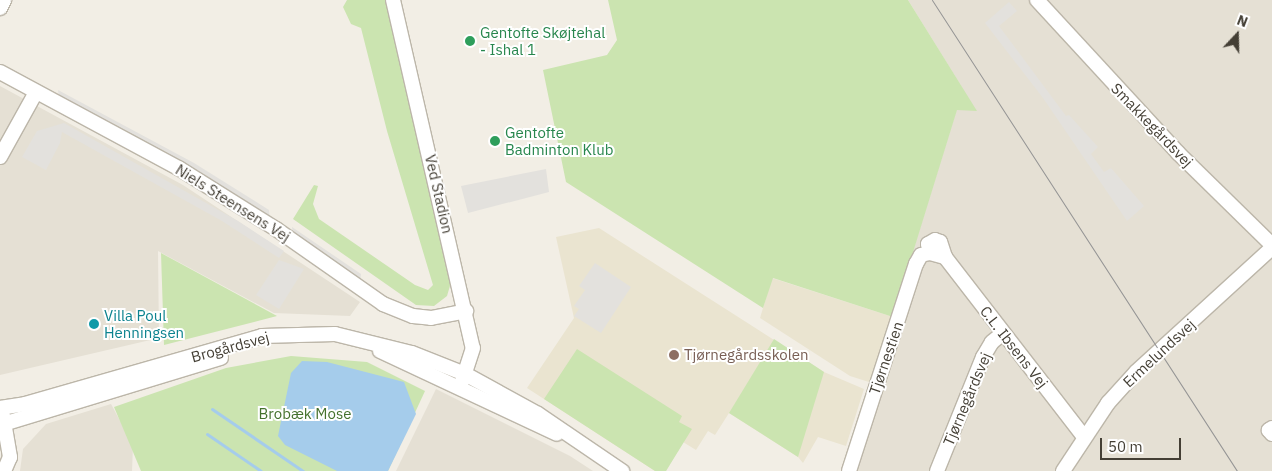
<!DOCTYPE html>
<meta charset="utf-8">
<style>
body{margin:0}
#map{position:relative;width:1272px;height:471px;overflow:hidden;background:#f2eee5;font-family:"IBM Plex Sans",sans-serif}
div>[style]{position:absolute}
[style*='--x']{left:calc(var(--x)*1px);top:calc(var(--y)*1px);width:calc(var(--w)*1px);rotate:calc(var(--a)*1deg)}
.residential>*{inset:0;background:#e5e0d4}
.education>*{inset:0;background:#eae4d0}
.green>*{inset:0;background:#cbe4b0}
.parking>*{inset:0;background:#e3e1dd}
.water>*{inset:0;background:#a5cceb}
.stream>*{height:3px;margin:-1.5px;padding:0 1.5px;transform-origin:1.5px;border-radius:1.5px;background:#a5cceb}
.roads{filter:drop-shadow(1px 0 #bcb6a9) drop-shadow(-1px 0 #bcb6a9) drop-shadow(0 1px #bcb6a9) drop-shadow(0 -1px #bcb6a9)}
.minor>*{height:14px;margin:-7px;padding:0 7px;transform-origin:7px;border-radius:7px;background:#fff}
.tram>*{height:1px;margin:-0.5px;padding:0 0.5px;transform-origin:0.5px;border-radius:0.5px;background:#959595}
.dots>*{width:14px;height:14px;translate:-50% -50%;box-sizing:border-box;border:2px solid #fff;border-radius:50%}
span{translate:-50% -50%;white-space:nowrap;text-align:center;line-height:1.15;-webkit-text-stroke:4px #fff;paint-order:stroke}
.leisure-label{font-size:15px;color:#27864d}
.left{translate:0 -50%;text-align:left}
.street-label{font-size:15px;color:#443f35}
.culture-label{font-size:15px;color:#0d838f}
.education-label{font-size:15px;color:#785e54}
.park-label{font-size:15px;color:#44712d}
.north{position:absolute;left:1212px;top:10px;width:50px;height:50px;-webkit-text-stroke:4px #fff;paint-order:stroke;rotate:21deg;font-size:14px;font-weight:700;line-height:20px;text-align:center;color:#443f35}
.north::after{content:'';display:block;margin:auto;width:18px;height:22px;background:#443f35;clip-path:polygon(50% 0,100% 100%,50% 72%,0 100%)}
.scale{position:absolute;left:1100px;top:438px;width:81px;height:22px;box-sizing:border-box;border:2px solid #443f35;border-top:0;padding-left:6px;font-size:15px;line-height:18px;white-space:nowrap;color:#443f35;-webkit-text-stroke:4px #fff;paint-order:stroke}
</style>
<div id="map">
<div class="residential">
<div style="clip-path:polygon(908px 0,1272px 0,1272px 471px,845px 471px,963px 89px)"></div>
<div style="clip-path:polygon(0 86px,183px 185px,360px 302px,350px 316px,274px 313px,158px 251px,159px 338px,0 375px)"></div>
<div style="clip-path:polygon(436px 389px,570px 456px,593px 471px,396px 471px)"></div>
<div style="clip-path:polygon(111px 404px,133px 445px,132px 471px,20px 471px,23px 449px,46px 424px)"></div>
</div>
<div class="education">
<div style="clip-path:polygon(599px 228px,824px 372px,864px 389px,846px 446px,818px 437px,803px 463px,798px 457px,729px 413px,715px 435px,708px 431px,696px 450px,683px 442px,666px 471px,655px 471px,527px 388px,574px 318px,556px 237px)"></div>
<div style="clip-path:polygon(772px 278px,893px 317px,872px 383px,850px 376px,760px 318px)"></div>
</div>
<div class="green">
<div style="clip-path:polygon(347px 0,385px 0,452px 279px,447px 296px,434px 306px,416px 305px,293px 219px,314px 185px,318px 186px,313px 204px,319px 219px,415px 285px,428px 290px,433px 285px,387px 131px,361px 28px,351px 24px,343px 7px)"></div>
<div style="clip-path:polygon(608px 0,908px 0,977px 111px,957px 110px,893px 317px,773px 278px,763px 308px,566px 182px,543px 70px,607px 55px,617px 40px)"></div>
<div style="clip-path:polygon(161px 253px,277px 316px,164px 345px)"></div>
<div style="clip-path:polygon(774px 339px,824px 372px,798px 457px,729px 413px)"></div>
<div style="clip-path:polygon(577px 349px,682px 416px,679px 422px,692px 429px,666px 471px,655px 471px,544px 399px)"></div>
<div style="clip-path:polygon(291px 356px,367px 362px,425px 391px,388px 471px,141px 471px,114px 407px,226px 368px)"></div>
</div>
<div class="parking">
<div style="clip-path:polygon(1009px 2px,1017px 11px,999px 26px,1066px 116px,1069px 115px,1098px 147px,1091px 154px,1104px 172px,1111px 168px,1144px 206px,1127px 221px,1043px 98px,985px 23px)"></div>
<div style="clip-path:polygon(58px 90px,194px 163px,269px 210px,270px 220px,59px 99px)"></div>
<div style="clip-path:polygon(64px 123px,238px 221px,284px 251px,279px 258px,222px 221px,62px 132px,60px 143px,46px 170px,22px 157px,37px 131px)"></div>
<div style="clip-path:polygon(546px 169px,549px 192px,468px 213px,461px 186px)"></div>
<div style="clip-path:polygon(292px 227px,361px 274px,360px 283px,293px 235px)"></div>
<div style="clip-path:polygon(279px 260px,304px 269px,279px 309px,256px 295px)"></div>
<div style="clip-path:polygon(595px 263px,631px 287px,601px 333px,574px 316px,579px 309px,574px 306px,585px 290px,579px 286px)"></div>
</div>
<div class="water">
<div style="clip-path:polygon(302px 361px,327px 362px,404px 382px,416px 414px,388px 471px,337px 471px,285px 445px,278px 436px,291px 373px)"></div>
</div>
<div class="stream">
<div style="--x:212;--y:409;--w:110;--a:34.3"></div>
<div style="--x:207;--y:434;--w:65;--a:34.4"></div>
</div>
<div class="roads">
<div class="minor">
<div style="--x:393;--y:0;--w:357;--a:77.1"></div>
<div style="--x:473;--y:348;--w:35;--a:108"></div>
<div style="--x:1037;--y:0;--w:208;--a:47.3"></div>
<div style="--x:1178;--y:153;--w:132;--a:44.4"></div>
<div style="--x:0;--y:8;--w:9;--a:-63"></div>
<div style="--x:0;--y:72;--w:204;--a:28.3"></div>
<div style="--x:180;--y:169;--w:113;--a:32"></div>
<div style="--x:276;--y:229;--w:131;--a:35"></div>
<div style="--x:383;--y:304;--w:32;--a:22"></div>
<div style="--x:413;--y:316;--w:18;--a:6"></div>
<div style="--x:431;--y:318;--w:36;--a:-11"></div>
<div style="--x:0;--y:157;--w:74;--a:-61"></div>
<div style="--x:945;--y:257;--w:16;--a:-108"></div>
<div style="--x:940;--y:242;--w:5;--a:-158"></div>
<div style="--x:935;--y:240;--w:8;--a:150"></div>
<div style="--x:928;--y:244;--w:9;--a:77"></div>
<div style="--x:930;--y:253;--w:16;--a:15"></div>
<div style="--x:945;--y:257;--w:227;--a:52.3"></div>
<div style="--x:380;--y:351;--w:195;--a:25.1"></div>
<div style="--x:0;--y:408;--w:25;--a:-9"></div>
<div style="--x:25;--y:404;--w:247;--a:-16"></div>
<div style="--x:262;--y:336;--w:73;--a:-1.6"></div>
<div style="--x:335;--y:334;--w:79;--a:13.9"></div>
<div style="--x:412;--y:353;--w:57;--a:21.6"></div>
<div style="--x:465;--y:374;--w:83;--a:28.7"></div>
<div style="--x:538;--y:414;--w:102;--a:34.2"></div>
<div style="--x:3;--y:416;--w:42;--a:80.3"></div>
<div style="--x:10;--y:457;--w:15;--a:113"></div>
<div style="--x:0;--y:425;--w:231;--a:-16.9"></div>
<div style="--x:1272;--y:428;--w:4;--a:146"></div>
<div style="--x:1269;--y:430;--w:5;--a:53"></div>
<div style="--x:849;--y:471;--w:218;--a:-72.1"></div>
<div style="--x:916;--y:264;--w:10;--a:-61"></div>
<div style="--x:921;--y:255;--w:9;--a:-13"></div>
<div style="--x:937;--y:471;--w:123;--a:-68"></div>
<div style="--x:983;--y:357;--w:17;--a:-59"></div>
<div style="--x:992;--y:342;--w:14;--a:-39"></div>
<div style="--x:1063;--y:471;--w:82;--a:-56.5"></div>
<div style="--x:1108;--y:403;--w:42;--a:-47.9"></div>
<div style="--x:1136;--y:372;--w:184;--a:-42.4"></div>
</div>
</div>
<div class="tram">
<div style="--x:932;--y:0;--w:561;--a:57.07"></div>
</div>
<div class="dots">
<div style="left:470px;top:41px;background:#2e9e5b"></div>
<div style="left:495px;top:141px;background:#2e9e5b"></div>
<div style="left:94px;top:324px;background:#0f9aa8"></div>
<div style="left:674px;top:355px;background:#8d6e63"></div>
</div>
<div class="leisure-label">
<span class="left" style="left:480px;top:41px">Gentofte Skøjtehal<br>- Ishal 1</span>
<span class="left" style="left:505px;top:141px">Gentofte<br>Badminton Klub</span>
</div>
<div class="street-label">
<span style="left:1152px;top:125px;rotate:46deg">Smakkegårdsvej</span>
<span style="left:439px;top:194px;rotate:77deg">Ved Stadion</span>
<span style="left:233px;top:203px;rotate:32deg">Niels Steensens Vej</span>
<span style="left:230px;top:347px;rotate:-15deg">Brogårdsvej</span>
<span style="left:1014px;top:347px;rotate:52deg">C.L. Ibsens Vej</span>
<span style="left:1159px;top:353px;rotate:-43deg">Ermelundsvej</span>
<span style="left:886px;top:358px;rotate:-71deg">Tjørnestien</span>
<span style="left:967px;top:399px;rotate:-67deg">Tjørnegårdsvej</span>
</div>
<div class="culture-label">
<span class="left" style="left:104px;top:324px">Villa Poul<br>Henningsen</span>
</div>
<div class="education-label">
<span class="left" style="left:684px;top:355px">Tjørnegårdsskolen</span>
</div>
<div class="park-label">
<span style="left:305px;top:414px">Brobæk Mose</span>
</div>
<div class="north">N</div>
<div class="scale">50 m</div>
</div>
